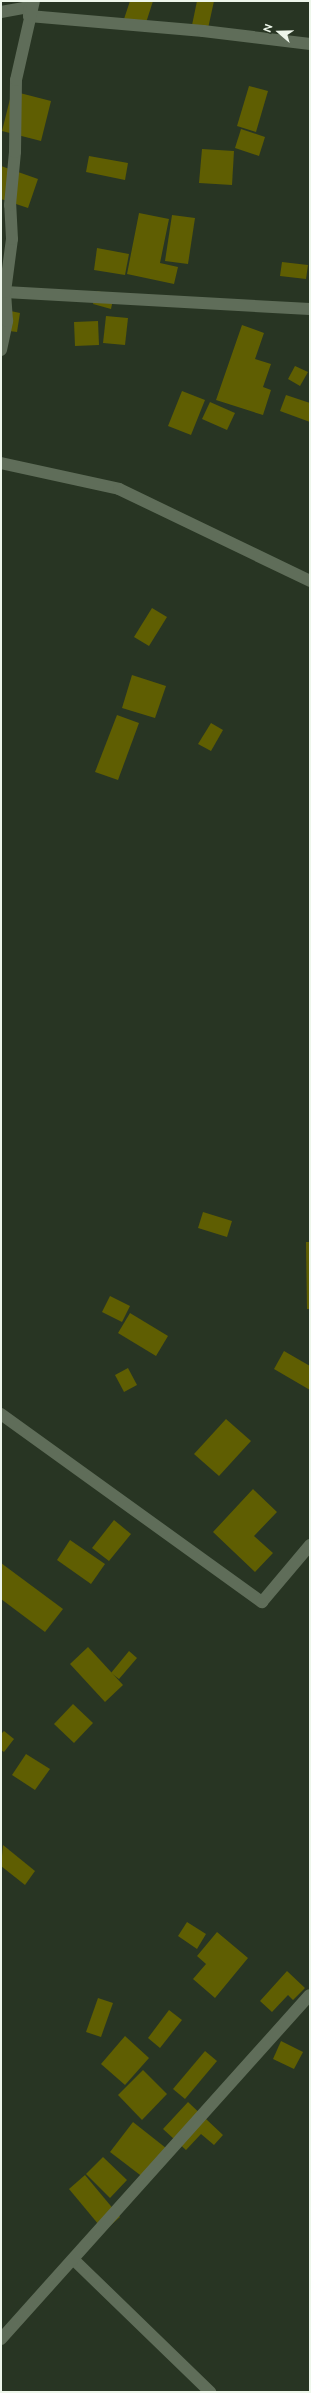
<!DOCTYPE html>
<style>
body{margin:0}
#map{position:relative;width:311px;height:2393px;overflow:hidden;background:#283523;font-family:Ubuntu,sans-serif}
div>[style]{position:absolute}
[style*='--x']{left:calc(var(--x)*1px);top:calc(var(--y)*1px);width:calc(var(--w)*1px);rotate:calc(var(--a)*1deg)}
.building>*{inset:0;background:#5f5e02}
.street>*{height:12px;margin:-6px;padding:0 6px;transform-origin:6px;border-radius:6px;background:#5f6d59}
span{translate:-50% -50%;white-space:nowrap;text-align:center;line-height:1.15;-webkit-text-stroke:3px #283523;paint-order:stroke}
.frame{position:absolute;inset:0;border:2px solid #edf6ea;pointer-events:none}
.north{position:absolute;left:259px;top:12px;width:40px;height:40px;-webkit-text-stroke:3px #283523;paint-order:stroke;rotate:290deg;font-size:11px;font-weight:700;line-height:16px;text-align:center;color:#edf6ea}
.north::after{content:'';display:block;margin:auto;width:14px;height:18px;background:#edf6ea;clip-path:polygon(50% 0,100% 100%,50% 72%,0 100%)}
</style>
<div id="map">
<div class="building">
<div style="clip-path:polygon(130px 1px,153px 1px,144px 29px,123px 22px)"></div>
<div style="clip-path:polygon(197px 1px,214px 1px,207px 33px,191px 30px)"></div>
<div style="clip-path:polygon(249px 86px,268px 91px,256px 132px,237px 126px)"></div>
<div style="clip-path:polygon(12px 91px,51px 101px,41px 141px,2px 131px)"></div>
<div style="clip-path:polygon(241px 129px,265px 137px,259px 156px,235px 148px)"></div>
<div style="clip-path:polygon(202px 149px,234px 151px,232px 185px,199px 183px)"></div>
<div style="clip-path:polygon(89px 156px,128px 163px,125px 180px,86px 172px)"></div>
<div style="clip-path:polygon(1px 166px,38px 179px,28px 208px,1px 199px)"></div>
<div style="clip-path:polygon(139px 213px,169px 219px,160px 263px,178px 267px,174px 284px,127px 274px)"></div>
<div style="clip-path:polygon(172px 215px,195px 218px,188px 264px,165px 261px)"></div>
<div style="clip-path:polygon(97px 248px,129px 254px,125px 275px,94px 270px)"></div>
<div style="clip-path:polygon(282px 262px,308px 265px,306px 279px,280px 276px)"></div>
<div style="clip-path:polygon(97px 291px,114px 295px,111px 309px,93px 304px)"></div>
<div style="clip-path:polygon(1px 309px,20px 313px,17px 332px,1px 330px)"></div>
<div style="clip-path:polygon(106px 316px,128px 318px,125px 345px,103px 343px)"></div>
<div style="clip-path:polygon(98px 321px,99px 345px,75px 346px,74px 322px)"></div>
<div style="clip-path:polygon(242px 325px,264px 333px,255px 359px,271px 364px,263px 387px,271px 390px,263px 415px,216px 400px)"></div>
<div style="clip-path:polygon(295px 366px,308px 372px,300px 386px,288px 379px)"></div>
<div style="clip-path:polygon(182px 391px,205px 400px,191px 435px,168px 426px)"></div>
<div style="clip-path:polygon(286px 395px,310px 403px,310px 422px,280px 411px)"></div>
<div style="clip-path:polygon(210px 402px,235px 413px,227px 430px,202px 419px)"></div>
<div style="clip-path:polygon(152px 608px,167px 617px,149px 646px,134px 637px)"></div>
<div style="clip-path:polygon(132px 675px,166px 686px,155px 718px,122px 708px)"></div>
<div style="clip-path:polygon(117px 715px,139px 723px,118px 780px,95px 772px)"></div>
<div style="clip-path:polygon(211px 723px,223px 730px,211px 751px,198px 744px)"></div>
<div style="clip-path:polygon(203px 1212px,232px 1221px,227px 1237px,198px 1228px)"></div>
<div style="clip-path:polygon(306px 1242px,310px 1242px,310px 1309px,307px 1309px)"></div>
<div style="clip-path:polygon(110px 1296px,130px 1306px,122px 1322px,102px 1312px)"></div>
<div style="clip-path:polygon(130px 1313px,168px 1336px,156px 1356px,118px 1333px)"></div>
<div style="clip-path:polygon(284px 1351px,310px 1366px,310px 1390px,274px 1369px)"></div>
<div style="clip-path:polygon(128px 1368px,137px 1385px,124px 1392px,115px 1375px)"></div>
<div style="clip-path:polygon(226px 1419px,251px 1441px,219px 1476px,194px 1454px)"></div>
<div style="clip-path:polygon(253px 1489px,277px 1512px,254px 1536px,273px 1553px,255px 1572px,213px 1532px)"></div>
<div style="clip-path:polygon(114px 1520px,131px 1534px,109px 1561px,92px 1548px)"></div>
<div style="clip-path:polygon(70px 1540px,105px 1564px,91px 1584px,57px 1560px)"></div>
<div style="clip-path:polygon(1px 1563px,63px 1609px,45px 1632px,1px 1599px)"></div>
<div style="clip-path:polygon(88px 1647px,123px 1685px,105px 1702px,70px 1664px)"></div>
<div style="clip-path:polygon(129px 1651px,137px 1658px,119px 1679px,111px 1673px)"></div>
<div style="clip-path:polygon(73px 1704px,93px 1723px,74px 1743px,54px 1724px)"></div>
<div style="clip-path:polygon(4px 1731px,14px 1739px,4px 1752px,1px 1750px,1px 1734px)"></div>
<div style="clip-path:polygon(26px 1754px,50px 1769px,35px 1790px,12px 1775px)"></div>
<div style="clip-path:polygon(3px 1845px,35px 1871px,25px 1885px,1px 1866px)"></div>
<div style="clip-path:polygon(187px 1922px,206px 1934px,197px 1949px,178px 1936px)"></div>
<div style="clip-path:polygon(217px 1932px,248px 1958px,215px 1998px,193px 1979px,206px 1964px,197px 1956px)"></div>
<div style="clip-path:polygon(287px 1971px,305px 1988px,293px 2000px,288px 1995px,272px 2012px,260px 2001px)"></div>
<div style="clip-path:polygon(98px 1998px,113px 2003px,101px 2037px,86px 2032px)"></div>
<div style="clip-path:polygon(169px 2010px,182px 2020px,160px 2048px,148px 2038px)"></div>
<div style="clip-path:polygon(125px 2036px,149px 2058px,125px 2085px,101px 2064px)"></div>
<div style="clip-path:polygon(281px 2041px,303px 2052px,294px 2069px,273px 2059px)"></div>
<div style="clip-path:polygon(205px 2051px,217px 2061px,185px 2099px,173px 2089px)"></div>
<div style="clip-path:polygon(143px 2070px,167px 2094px,142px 2120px,118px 2095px)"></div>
<div style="clip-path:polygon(188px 2102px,223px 2135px,214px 2145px,201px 2134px,186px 2150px,163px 2129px)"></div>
<div style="clip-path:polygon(133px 2122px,171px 2152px,148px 2181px,110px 2152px)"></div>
<div style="clip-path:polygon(103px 2157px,127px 2180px,110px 2198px,86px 2174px)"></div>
<div style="clip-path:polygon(85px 2175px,120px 2217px,104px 2231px,69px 2189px)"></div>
</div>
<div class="street">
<div style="--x:1;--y:12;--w:29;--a:-10"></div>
<div style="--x:30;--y:7;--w:9;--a:96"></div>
<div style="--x:29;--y:16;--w:175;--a:4.9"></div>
<div style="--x:203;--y:31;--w:108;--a:6.9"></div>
<div style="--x:5;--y:292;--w:305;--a:3.2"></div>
<div style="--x:1;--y:350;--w:30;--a:-78"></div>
<div style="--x:7;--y:321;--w:29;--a:-94"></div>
<div style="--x:5;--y:292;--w:53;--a:-82.5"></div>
<div style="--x:12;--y:239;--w:34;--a:-93"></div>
<div style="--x:10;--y:205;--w:53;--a:-84.6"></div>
<div style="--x:15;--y:152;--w:72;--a:-89.2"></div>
<div style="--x:16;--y:80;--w:81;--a:-77.2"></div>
<div style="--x:1;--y:463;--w:121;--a:12.4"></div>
<div style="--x:119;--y:489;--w:212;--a:25.7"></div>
<div style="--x:1;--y:1414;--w:322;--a:35.8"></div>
<div style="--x:262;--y:1602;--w:75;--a:-49.9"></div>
<div style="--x:74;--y:2260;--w:190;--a:44.1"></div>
<div style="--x:1;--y:2339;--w:462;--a:-48.1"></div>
</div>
<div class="frame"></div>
<div class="north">N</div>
</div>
